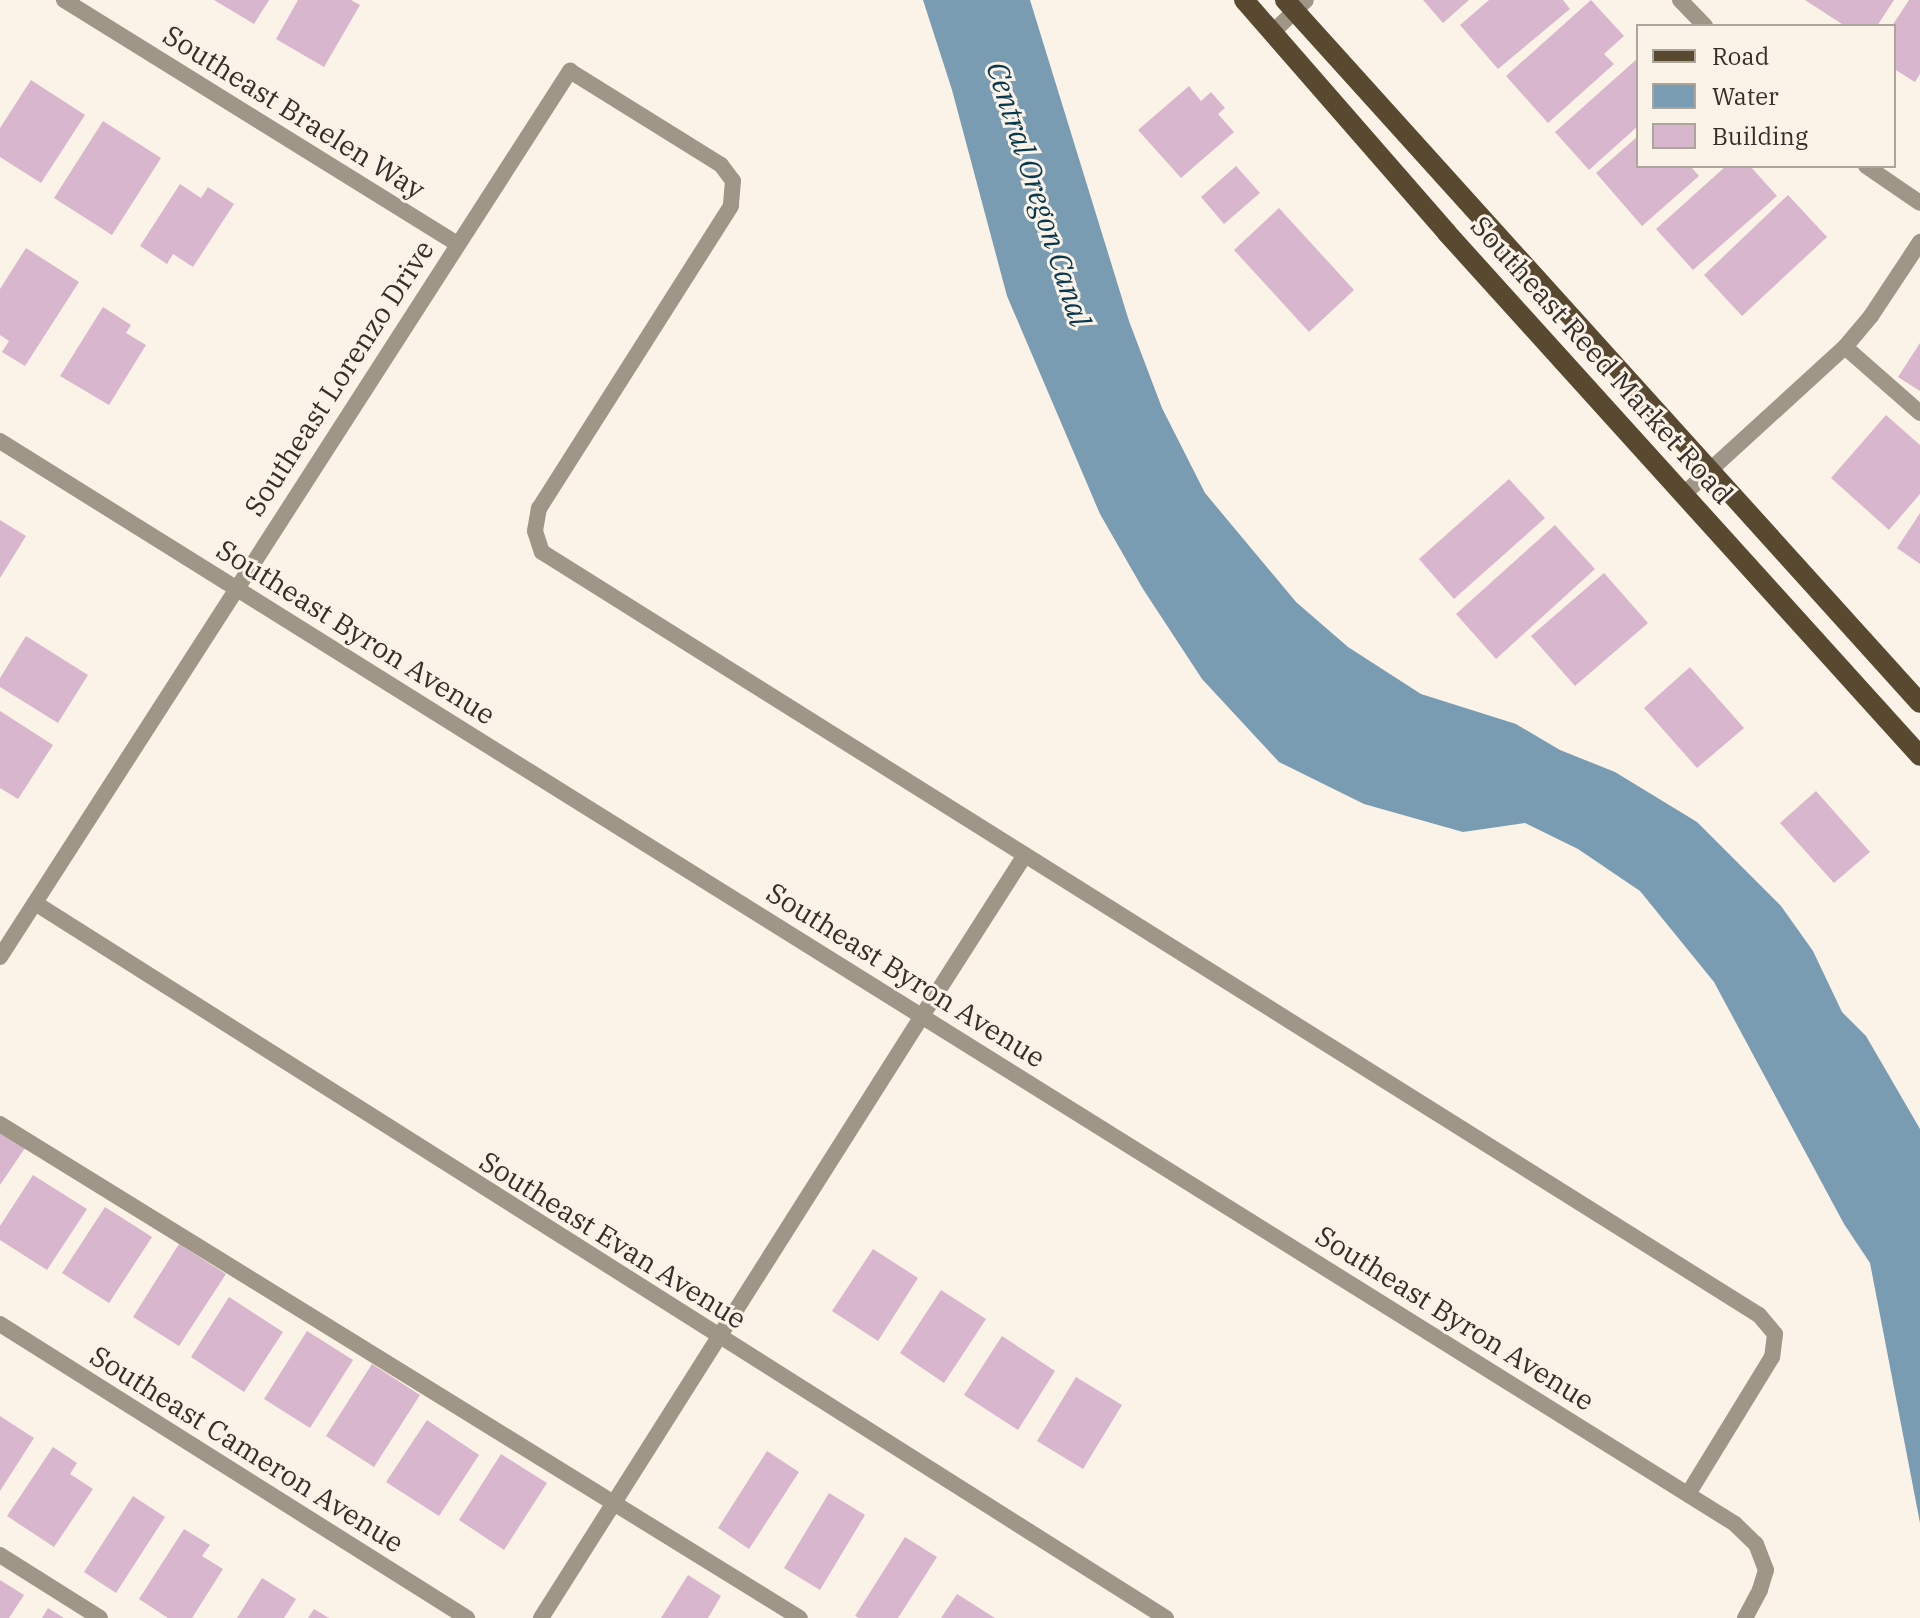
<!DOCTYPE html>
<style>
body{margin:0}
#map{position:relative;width:1920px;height:1618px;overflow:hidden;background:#fcf3e8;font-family:"IBM Plex Serif",serif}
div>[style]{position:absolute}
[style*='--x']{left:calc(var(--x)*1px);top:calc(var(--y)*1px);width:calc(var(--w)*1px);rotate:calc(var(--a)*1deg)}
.water>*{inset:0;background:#799cb2}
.building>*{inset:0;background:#d8b6cd}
.service>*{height:16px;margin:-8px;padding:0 8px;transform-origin:8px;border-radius:8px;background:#9f9688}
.minor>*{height:16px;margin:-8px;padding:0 8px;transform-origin:8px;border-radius:8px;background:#9f9688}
.primary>*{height:20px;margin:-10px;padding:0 10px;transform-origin:10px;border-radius:10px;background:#594931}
span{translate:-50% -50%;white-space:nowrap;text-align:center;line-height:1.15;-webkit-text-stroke:6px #fcf3e8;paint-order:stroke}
.street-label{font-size:28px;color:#33302b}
.water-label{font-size:30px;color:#063850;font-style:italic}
.legend{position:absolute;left:1636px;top:24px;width:260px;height:144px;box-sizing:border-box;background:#fcf3e8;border:2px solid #aca59c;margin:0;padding:10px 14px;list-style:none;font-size:24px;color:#33302b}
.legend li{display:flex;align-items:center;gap:16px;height:40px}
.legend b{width:40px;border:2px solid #aca59c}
</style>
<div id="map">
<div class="water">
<div style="clip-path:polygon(923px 0,1030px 0,1129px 321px,1162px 408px,1205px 493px,1296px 602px,1348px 647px,1421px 694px,1516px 724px,1560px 750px,1615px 772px,1697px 822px,1781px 906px,1813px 951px,1842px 1012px,1866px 1036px,1920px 1129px,1920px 1523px,1870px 1263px,1844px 1224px,1714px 982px,1640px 891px,1578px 849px,1525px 823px,1463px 832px,1364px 804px,1279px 762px,1202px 679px,1143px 589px,1100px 514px,1007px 296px,952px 90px)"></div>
</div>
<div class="building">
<div style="clip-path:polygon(214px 0,269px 0,254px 24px)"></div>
<div style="clip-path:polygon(298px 0,351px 0,360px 5px,324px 67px,276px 39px)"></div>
<div style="clip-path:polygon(1423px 0,1469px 0,1443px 23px)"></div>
<div style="clip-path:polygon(1489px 0,1563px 0,1570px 9px,1498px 69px,1460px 25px)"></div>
<div style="clip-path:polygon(1591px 0,1624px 36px,1604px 54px,1614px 64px,1548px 123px,1506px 76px)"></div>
<div style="clip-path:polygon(1805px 0,1894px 0,1877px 26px,1845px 26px)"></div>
<div style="clip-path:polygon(1909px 0,1920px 0,1920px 74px,1915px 82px,1894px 69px,1892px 26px)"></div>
<div style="clip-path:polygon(1638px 58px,1638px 126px,1589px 170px,1555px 132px)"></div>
<div style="clip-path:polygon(31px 80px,85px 115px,41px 183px,0 157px,0 128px)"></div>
<div style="clip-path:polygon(1189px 86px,1201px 101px,1211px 92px,1225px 108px,1218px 114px,1234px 132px,1181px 178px,1138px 130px)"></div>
<div style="clip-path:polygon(103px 121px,161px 158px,112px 235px,54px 198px)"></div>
<div style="clip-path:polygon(1638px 136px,1638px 166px,1694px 166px,1692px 168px,1699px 176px,1642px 226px,1596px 173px)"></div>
<div style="clip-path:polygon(1236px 166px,1260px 193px,1224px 224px,1201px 197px)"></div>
<div style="clip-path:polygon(1726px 166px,1750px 166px,1777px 196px,1693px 270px,1656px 229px)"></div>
<div style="clip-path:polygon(180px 184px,201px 198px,208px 187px,234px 204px,193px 267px,173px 254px,167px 264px,140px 246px)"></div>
<div style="clip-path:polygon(1788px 195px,1827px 237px,1742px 316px,1704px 275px)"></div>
<div style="clip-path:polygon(1279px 208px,1354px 290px,1309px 332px,1234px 250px)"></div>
<div style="clip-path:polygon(26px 248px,79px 282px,25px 366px,2px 352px,9px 341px,0 335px,0 289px)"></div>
<div style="clip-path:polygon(103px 307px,131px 325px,126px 333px,146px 345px,109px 405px,60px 376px)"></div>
<div style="clip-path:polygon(1920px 343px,1920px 391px,1898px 377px)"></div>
<div style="clip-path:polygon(1886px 415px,1920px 445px,1920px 494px,1889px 530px,1831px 478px)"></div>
<div style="clip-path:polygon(1509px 479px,1545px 518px,1454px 599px,1419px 559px)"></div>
<div style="clip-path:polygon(1920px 513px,1920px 564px,1897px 548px)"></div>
<div style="clip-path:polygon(0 520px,26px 536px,0 578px)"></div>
<div style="clip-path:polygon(1555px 525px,1595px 569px,1496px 659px,1456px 614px)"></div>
<div style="clip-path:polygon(1604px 573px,1648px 623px,1575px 686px,1531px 636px)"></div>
<div style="clip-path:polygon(26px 636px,88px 675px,58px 723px,0 687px,0 678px)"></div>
<div style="clip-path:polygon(1690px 667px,1744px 728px,1697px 768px,1644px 708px)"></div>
<div style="clip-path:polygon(0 711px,53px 745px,18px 799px,0 788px)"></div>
<div style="clip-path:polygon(1816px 791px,1870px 852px,1834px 883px,1780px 823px)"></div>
<div style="clip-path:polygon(0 1132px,25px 1148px,0 1185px)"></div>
<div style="clip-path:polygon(33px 1175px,87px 1209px,47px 1270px,0 1240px,0 1226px)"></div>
<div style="clip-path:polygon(105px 1207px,152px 1237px,109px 1303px,62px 1273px)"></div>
<div style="clip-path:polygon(179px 1244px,226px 1274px,179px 1346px,133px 1317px)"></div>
<div style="clip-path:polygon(873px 1249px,918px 1278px,878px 1341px,832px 1311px)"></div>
<div style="clip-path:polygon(941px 1290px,986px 1319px,944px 1383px,900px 1353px)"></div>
<div style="clip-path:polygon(229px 1297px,283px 1332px,244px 1392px,191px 1357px)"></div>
<div style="clip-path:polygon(307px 1331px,353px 1360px,310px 1428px,264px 1399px)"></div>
<div style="clip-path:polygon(1002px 1336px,1055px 1371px,1018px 1430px,964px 1395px)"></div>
<div style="clip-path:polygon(372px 1364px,420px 1395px,374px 1467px,326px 1436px)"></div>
<div style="clip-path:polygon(1076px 1377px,1122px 1405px,1083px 1469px,1037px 1441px)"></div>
<div style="clip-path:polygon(0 1416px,34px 1438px,0 1491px)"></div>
<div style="clip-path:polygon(427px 1420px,479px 1455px,439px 1516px,386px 1482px)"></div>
<div style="clip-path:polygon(53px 1447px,77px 1463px,70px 1474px,93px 1489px,54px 1547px,7px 1516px)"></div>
<div style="clip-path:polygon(767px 1451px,799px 1472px,749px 1549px,718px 1528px)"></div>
<div style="clip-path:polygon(501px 1454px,547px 1483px,504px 1550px,459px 1520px)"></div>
<div style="clip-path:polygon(829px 1493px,865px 1515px,820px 1590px,784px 1568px)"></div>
<div style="clip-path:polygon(133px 1496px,165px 1517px,116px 1593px,84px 1572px)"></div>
<div style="clip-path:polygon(184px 1529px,210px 1545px,202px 1556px,223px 1569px,192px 1618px,168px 1618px,139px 1599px)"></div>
<div style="clip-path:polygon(905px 1537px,937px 1557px,898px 1618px,859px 1618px,855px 1616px)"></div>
<div style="clip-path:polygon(688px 1575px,721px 1596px,708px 1618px,661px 1618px)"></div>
<div style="clip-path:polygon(262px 1578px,296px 1599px,284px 1618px,237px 1618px)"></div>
<div style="clip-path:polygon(0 1580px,24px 1595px,9px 1618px,0 1618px)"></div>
<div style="clip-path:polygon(957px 1594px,995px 1618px,941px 1618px)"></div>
<div style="clip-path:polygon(48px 1608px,64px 1618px,42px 1618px)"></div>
<div style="clip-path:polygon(314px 1609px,329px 1618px,308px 1618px)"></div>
</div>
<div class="service">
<div style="--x:570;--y:71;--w:178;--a:31.9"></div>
<div style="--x:721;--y:165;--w:20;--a:53"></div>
<div style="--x:733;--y:181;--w:25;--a:95"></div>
<div style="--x:731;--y:206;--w:358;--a:122.4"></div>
<div style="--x:539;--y:508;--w:23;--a:100"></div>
<div style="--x:535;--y:531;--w:22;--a:72"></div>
<div style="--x:542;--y:552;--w:1436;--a:32.09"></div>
<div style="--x:1759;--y:1315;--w:25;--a:50"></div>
<div style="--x:1775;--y:1334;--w:23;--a:97"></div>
<div style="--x:1772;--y:1357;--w:161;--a:121.5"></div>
<div style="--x:1845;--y:347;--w:100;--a:41.3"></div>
<div style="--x:922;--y:1016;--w:191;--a:-57.4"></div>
<div style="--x:0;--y:1124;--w:940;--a:31.7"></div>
<div style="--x:0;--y:1555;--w:118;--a:32.2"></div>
</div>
<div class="minor">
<div style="--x:64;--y:0;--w:461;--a:31.8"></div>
<div style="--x:1680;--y:0;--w:36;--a:46"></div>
<div style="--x:1272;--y:33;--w:47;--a:-44.1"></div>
<div style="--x:1866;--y:166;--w:65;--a:34.4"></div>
<div style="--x:0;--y:441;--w:2045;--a:31.97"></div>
<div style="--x:1735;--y:1524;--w:29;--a:44"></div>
<div style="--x:1756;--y:1544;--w:28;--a:69"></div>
<div style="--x:1766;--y:1570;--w:21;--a:107"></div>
<div style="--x:1760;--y:1590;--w:32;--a:118"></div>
<div style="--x:1685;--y:493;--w:217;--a:-42.4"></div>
<div style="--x:1845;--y:347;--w:40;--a:-50"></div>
<div style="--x:1871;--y:316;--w:89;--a:-56.5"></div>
<div style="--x:35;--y:903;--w:1338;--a:32.3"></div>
<div style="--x:0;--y:957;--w:1054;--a:-57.25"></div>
<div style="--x:0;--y:1324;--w:552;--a:32.19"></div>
<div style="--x:541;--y:1618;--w:712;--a:-57.67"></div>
</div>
<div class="primary">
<div style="--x:1244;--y:0;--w:309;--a:48.9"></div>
<div style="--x:1447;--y:233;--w:705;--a:47.87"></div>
<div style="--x:1285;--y:0;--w:947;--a:47.91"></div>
</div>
<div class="street-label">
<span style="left:294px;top:112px;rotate:32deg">Southeast Braelen Way</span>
<span style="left:1602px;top:360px;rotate:48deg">Southeast Reed Market Road</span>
<span style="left:339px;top:378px;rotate:-57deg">Southeast Lorenzo Drive</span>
<span style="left:356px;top:632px;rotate:32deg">Southeast Byron Avenue</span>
<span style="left:906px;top:975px;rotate:32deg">Southeast Byron Avenue</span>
<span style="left:613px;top:1240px;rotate:32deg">Southeast Evan Avenue</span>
<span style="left:1455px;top:1318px;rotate:32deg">Southeast Byron Avenue</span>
<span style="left:247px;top:1449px;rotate:32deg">Southeast Cameron Avenue</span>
</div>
<div class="water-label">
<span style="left:1039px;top:194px;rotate:72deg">Central Oregon Canal</span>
</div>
<ul class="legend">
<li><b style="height:10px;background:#594931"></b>Road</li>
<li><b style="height:22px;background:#799cb2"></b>Water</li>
<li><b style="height:22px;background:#d8b6cd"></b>Building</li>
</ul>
</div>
